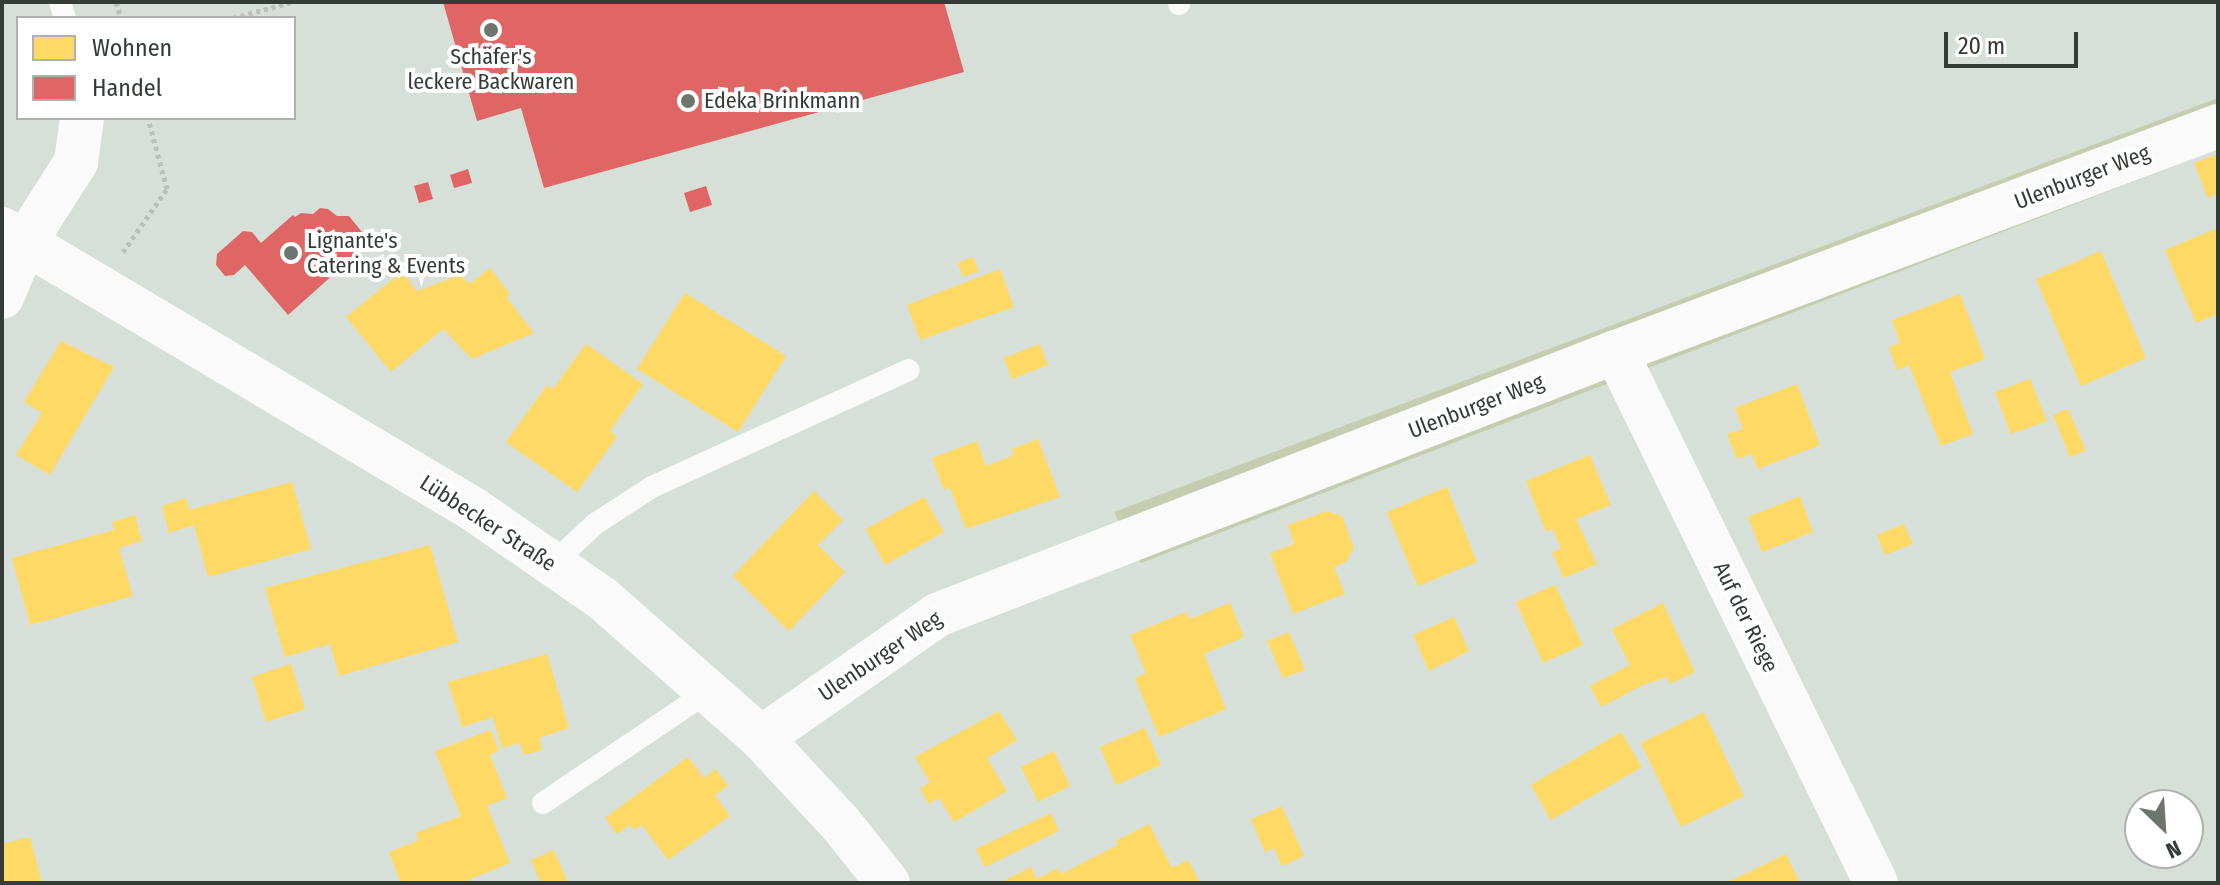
<!DOCTYPE html>
<meta charset="utf-8">
<style>
body{margin:0}
#map{position:relative;width:2220px;height:885px;overflow:hidden;background:#d6e0d8;font-family:"Fira Sans Condensed",sans-serif}
div>[style]{position:absolute}
[style*='--x']{left:calc(var(--x)*1px);top:calc(var(--y)*1px);width:calc(var(--w)*1px);rotate:calc(var(--a)*1deg)}
.green>*{inset:0;background:#c6ccaf}
.homes>*{inset:0;background:#ffd966}
.shops>*{inset:0;background:#e06666}
.path>*{height:5px;margin-top:-2.5px;transform-origin:0;background:repeating-linear-gradient(90deg,#bdbfbd 0 4px,transparent 0 8px)}
.service>*{height:22px;margin:-11px;padding:0 11px;transform-origin:11px;border-radius:11px;background:#f9faf9}
.minor>*{height:44px;margin:-22px;padding:0 22px;transform-origin:22px;border-radius:22px;background:#f9faf9}
.secondary>*{height:44px;margin:-22px;padding:0 22px;transform-origin:22px;border-radius:22px;background:#f9faf9}
.dots>*{width:22px;height:22px;translate:-50% -50%;box-sizing:border-box;border:4px solid #fff;border-radius:50%}
span{translate:-50% -50%;white-space:nowrap;text-align:center;line-height:1.15;-webkit-text-stroke:8px #fff;paint-order:stroke}
.poi-label{font-size:22px;color:#353b36}
.left{translate:0 -50%;text-align:left}
.street-label{font-size:22px;color:#353b36}
.frame{position:absolute;inset:0;border:4px solid #353b36;pointer-events:none}
.legend{position:absolute;left:16px;top:16px;width:280px;height:104px;box-sizing:border-box;background:#fff;border:2px solid #aeb1af;margin:0;padding:10px 14px;list-style:none;font-size:24px;color:#353b36}
.legend li{display:flex;align-items:center;gap:16px;height:40px}
.legend b{width:40px;border:2px solid #aeb1af}
.north{position:absolute;left:2124px;top:789px;width:80px;height:80px;box-sizing:border-box;background:#fff;border:2px solid #aeb1af;border-radius:50%;rotate:155deg;font-size:22px;font-weight:700;line-height:32px;text-align:center;color:#353b36}
.north::after{content:'';display:block;margin:auto;width:28px;height:36px;background:#6d756f;clip-path:polygon(50% 0,100% 100%,50% 72%,0 100%)}
.scale{position:absolute;left:1944px;top:32px;width:134px;height:36px;box-sizing:border-box;border:4px solid #353b36;border-top:0;padding-left:10px;font-size:24px;line-height:28px;white-space:nowrap;color:#353b36;-webkit-text-stroke:6px #fff;paint-order:stroke}
</style>
<div id="map">
<div class="green">
<div style="clip-path:polygon(2218px 98px,2218px 149px,1141px 563px,1114px 512px)"></div>
</div>
<div class="homes">
<div style="clip-path:polygon(2218px 154px,2218px 194px,2208px 198px,2194px 163px)"></div>
<div style="clip-path:polygon(2218px 228px,2218px 314px,2196px 323px,2165px 250px)"></div>
<div style="clip-path:polygon(2101px 251px,2146px 358px,2081px 386px,2036px 279px)"></div>
<div style="clip-path:polygon(973px 257px,979px 271px,963px 277px,958px 263px)"></div>
<div style="clip-path:polygon(490px 268px,510px 294px,507px 298px,534px 333px,472px 359px,443px 329px,391px 372px,346px 317px,402px 272px,417px 291px,460px 275px,470px 284px)"></div>
<div style="clip-path:polygon(1000px 269px,1014px 307px,920px 340px,907px 305px)"></div>
<div style="clip-path:polygon(685px 293px,786px 356px,738px 432px,637px 369px)"></div>
<div style="clip-path:polygon(1960px 294px,1985px 359px,1950px 372px,1973px 434px,1941px 446px,1909px 365px,1897px 370px,1889px 347px,1900px 343px,1892px 320px)"></div>
<div style="clip-path:polygon(61px 341px,114px 367px,50px 475px,16px 455px,42px 413px,24px 402px)"></div>
<div style="clip-path:polygon(586px 344px,643px 384px,610px 431px,617px 437px,577px 492px,506px 442px,547px 385px,553px 389px)"></div>
<div style="clip-path:polygon(1040px 344px,1048px 365px,1012px 379px,1004px 358px)"></div>
<div style="clip-path:polygon(2030px 379px,2047px 421px,2011px 434px,1995px 392px)"></div>
<div style="clip-path:polygon(1797px 384px,1820px 445px,1758px 469px,1752px 454px,1737px 459px,1727px 434px,1743px 429px,1735px 408px)"></div>
<div style="clip-path:polygon(2068px 409px,2086px 450px,2070px 457px,2053px 415px)"></div>
<div style="clip-path:polygon(1038px 439px,1060px 497px,966px 529px,950px 488px,944px 490px,932px 458px,977px 441px,986px 466px,1014px 455px,1012px 449px)"></div>
<div style="clip-path:polygon(1590px 455px,1611px 505px,1576px 519px,1597px 564px,1564px 578px,1552px 552px,1561px 549px,1553px 529px,1546px 532px,1526px 481px)"></div>
<div style="clip-path:polygon(292px 482px,311px 549px,208px 577px,194px 525px,169px 533px,162px 506px,186px 498px,189px 510px)"></div>
<div style="clip-path:polygon(1447px 487px,1477px 562px,1418px 586px,1387px 512px)"></div>
<div style="clip-path:polygon(814px 491px,843px 520px,818px 545px,845px 572px,789px 631px,733px 576px)"></div>
<div style="clip-path:polygon(1800px 496px,1813px 532px,1762px 552px,1748px 517px)"></div>
<div style="clip-path:polygon(924px 497px,944px 532px,885px 565px,866px 529px)"></div>
<div style="clip-path:polygon(1327px 511px,1342px 516px,1354px 548px,1346px 562px,1334px 567px,1345px 594px,1293px 614px,1270px 553px,1294px 544px,1288px 525px)"></div>
<div style="clip-path:polygon(135px 515px,142px 541px,119px 548px,133px 596px,30px 625px,12px 558px,114px 530px,112px 522px)"></div>
<div style="clip-path:polygon(1904px 524px,1913px 544px,1885px 555px,1877px 535px)"></div>
<div style="clip-path:polygon(430px 545px,458px 642px,339px 676px,330px 644px,285px 657px,265px 588px)"></div>
<div style="clip-path:polygon(1555px 585px,1583px 645px,1543px 663px,1516px 602px)"></div>
<div style="clip-path:polygon(1230px 603px,1244px 637px,1204px 654px,1226px 709px,1159px 737px,1135px 678px,1146px 673px,1130px 635px,1186px 612px,1190px 619px)"></div>
<div style="clip-path:polygon(1663px 603px,1695px 672px,1670px 684px,1667px 677px,1641px 686px,1601px 707px,1590px 686px,1630px 665px,1612px 629px)"></div>
<div style="clip-path:polygon(1454px 617px,1469px 651px,1429px 671px,1413px 635px)"></div>
<div style="clip-path:polygon(1289px 632px,1305px 670px,1283px 678px,1267px 641px)"></div>
<div style="clip-path:polygon(547px 654px,569px 728px,539px 738px,542px 750px,524px 755px,520px 743px,502px 748px,493px 717px,462px 727px,448px 682px)"></div>
<div style="clip-path:polygon(291px 664px,305px 709px,266px 722px,252px 677px)"></div>
<div style="clip-path:polygon(999px 711px,1017px 740px,987px 758px,1007px 791px,954px 822px,939px 798px,929px 804px,920px 789px,930px 782px,915px 757px)"></div>
<div style="clip-path:polygon(1704px 712px,1744px 796px,1681px 827px,1641px 743px)"></div>
<div style="clip-path:polygon(1145px 728px,1161px 765px,1116px 785px,1100px 747px)"></div>
<div style="clip-path:polygon(491px 730px,499px 751px,490px 755px,507px 798px,487px 806px,510px 863px,461px 883px,401px 883px,389px 852px,419px 840px,416px 833px,461px 816px,435px 751px)"></div>
<div style="clip-path:polygon(1621px 732px,1642px 767px,1551px 820px,1531px 785px)"></div>
<div style="clip-path:polygon(1054px 751px,1070px 786px,1038px 802px,1021px 767px)"></div>
<div style="clip-path:polygon(688px 757px,704px 778px,716px 769px,728px 786px,715px 795px,730px 816px,668px 860px,642px 825px,634px 830px,630px 825px,617px 834px,605px 818px)"></div>
<div style="clip-path:polygon(1282px 806px,1304px 856px,1282px 866px,1274px 848px,1265px 852px,1251px 819px)"></div>
<div style="clip-path:polygon(1051px 813px,1059px 831px,985px 867px,976px 849px)"></div>
<div style="clip-path:polygon(1149px 824px,1172px 868px,1188px 860px,1200px 883px,1000px 883px,1031px 867px,1037px 879px,1058px 868px,1061px 874px,1118px 845px,1116px 841px)"></div>
<div style="clip-path:polygon(30px 837px,42px 883px,2px 883px,2px 844px)"></div>
<div style="clip-path:polygon(554px 850px,568px 883px,541px 883px,531px 860px)"></div>
<div style="clip-path:polygon(1786px 854px,1800px 883px,1726px 883px)"></div>
</div>
<div class="shops">
<div style="clip-path:polygon(443px 2px,944px 2px,964px 72px,544px 188px,521px 108px,477px 121px)"></div>
<div style="clip-path:polygon(468px 169px,472px 183px,454px 188px,450px 175px)"></div>
<div style="clip-path:polygon(428px 182px,433px 199px,419px 203px,414px 186px)"></div>
<div style="clip-path:polygon(706px 186px,712px 205px,690px 212px,684px 193px)"></div>
<div style="clip-path:polygon(320px 208px,328px 209px,337px 216px,349px 216px,370px 242px,288px 315px,245px 265px,234px 275px,225px 276px,216px 265px,217px 254px,243px 231px,252px 232px,261px 243px,293px 215px,295px 217px,301px 213px,313px 214px)"></div>
</div>
<div class="path">
<div style="--x:116;--y:2;--w:17;--a:73"></div>
<div style="--x:233;--y:18;--w:61;--a:-15.2"></div>
<div style="--x:123;--y:252;--w:77;--a:-55.1"></div>
<div style="--x:167;--y:189;--w:73;--a:-105"></div>
</div>
<div class="service">
<div style="--x:60;--y:2;--w:17;--a:73"></div>
<div style="--x:1179;--y:2;--w:2;--a:90"></div>
<div style="--x:552;--y:564;--w:59;--a:-42.9"></div>
<div style="--x:595;--y:524;--w:68;--a:-33"></div>
<div style="--x:652;--y:487;--w:282;--a:-24.5"></div>
<div style="--x:543;--y:803;--w:200;--a:-34"></div>
</div>
<div class="minor">
<div style="--x:2;--y:297;--w:60;--a:-67.3"></div>
<div style="--x:25;--y:242;--w:95;--a:-57.5"></div>
<div style="--x:76;--y:162;--w:44;--a:-82.2"></div>
<div style="--x:1616;--y:352;--w:591;--a:63.91"></div>
<div style="--x:761;--y:738;--w:215;--a:-34.9"></div>
<div style="--x:937;--y:615;--w:728;--a:-21.17"></div>
<div style="--x:1616;--y:352;--w:643;--a:-20.58"></div>
</div>
<div class="secondary">
<div style="--x:2;--y:229;--w:548;--a:30.73"></div>
<div style="--x:473;--y:509;--w:158;--a:34.7"></div>
<div style="--x:603;--y:599;--w:210;--a:41.3"></div>
<div style="--x:761;--y:738;--w:117;--a:47.1"></div>
<div style="--x:841;--y:824;--w:75;--a:51.5"></div>
</div>
<div class="dots">
<div style="left:491px;top:30px;background:#6d756f"></div>
<div style="left:688px;top:101px;background:#6d756f"></div>
<div style="left:291px;top:253px;background:#6d756f"></div>
</div>
<div class="poi-label">
<span style="left:491px;top:69px">Schäfer's<br>leckere Backwaren</span>
<span class="left" style="left:704px;top:101px">Edeka Brinkmann</span>
<span class="left" style="left:307px;top:253px">Lignante's<br>Catering &amp; Events</span>
</div>
<div class="street-label">
<span style="left:2082px;top:177px;rotate:-21deg">Ulenburger Weg</span>
<span style="left:1476px;top:406px;rotate:-21deg">Ulenburger Weg</span>
<span style="left:488px;top:523px;rotate:33deg">Lübbecker Straße</span>
<span style="left:1746px;top:617px;rotate:64deg">Auf der Riege</span>
<span style="left:880px;top:656px;rotate:-34deg">Ulenburger Weg</span>
</div>
<div class="frame"></div>
<ul class="legend">
<li><b style="height:22px;background:#ffd966"></b>Wohnen</li>
<li><b style="height:22px;background:#e06666"></b>Handel</li>
</ul>
<div class="north">N</div>
<div class="scale">20 m</div>
</div>
